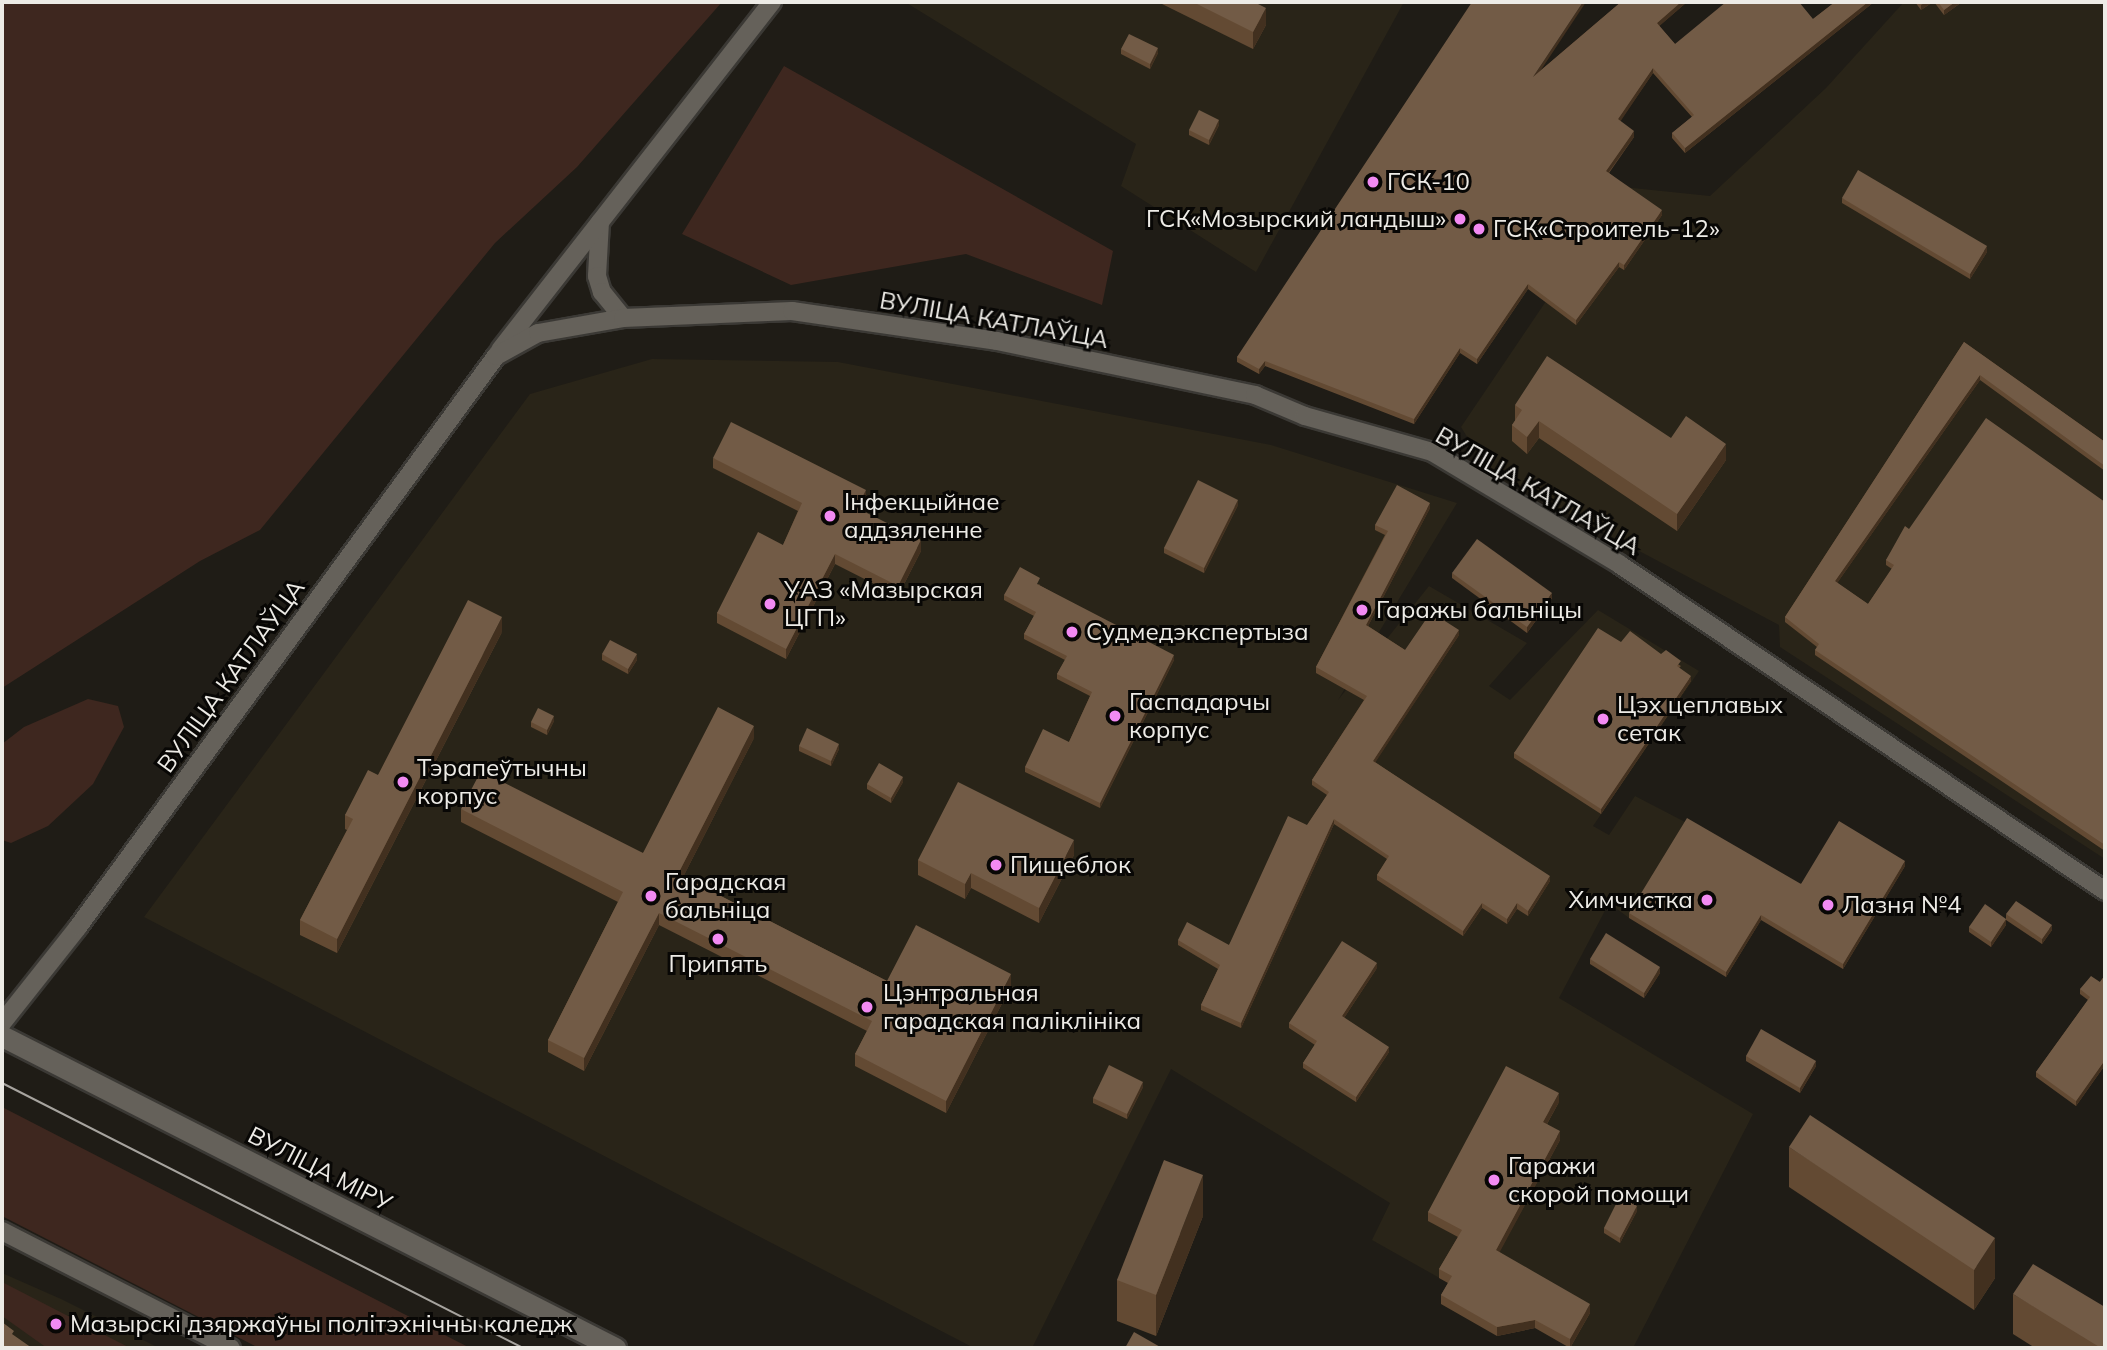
<!DOCTYPE html>
<meta charset="utf-8">
<style>
body{margin:0}
#map{position:relative;width:2107px;height:1350px;overflow:hidden;background:#1f1c16;font-family:Mulish,sans-serif}
div>[style]{position:absolute}
[style*='--x']{left:calc(var(--x)*1px);top:calc(var(--y)*1px);width:calc(var(--w)*1px);rotate:calc(var(--a)*1deg)}
.built>*{inset:0;background:#292418}
.green>*{inset:0;background:#3e271f}
.roads{filter:drop-shadow(2px 0 #3b3935) drop-shadow(-2px 0 #3b3935) drop-shadow(0 2px #3b3935) drop-shadow(0 -2px #3b3935)}
.street>*{height:18px;margin:-9px;padding:0 9px;transform-origin:9px;border-radius:9px;background:#65615a}
.secondary>*{height:21px;margin:-10.5px;padding:0 10.5px;transform-origin:10.5px;border-radius:10.5px;background:#65615a}
.tram>*{height:2px;margin:-1px;padding:0 1px;transform-origin:1px;border-radius:1px;background:#a7a49f}
.wall>*{inset:0;background:#634a33}
.shaded-wall>*{inset:0;background:#42301f}
.building>*{inset:0;background:#725b46}
.dots>*{width:19px;height:19px;translate:-50% -50%;box-sizing:border-box;border:4px solid #080705;border-radius:50%}
span{translate:-50% -50%;white-space:nowrap;text-align:center;line-height:1.15;-webkit-text-stroke:6px #080705;paint-order:stroke}
.poi-label{font-size:24px;color:#edebe6}
.left{translate:0 -50%;text-align:left}
.right{translate:-100% -50%;text-align:right}
.street-label{font-size:24px;color:#edebe6}
.frame{position:absolute;inset:0;border:4px solid #edebe6;pointer-events:none}
</style>
<div id="map">
<div class="built">
<div style="clip-path:polygon(905px 2px,1404px 2px,1256px 272px,1121px 186px,1136px 144px)"></div>
<div style="clip-path:polygon(1904px 2px,2105px 2px,2105px 859px,1780px 647px,1779px 625px,1488px 471px,1461px 427px,1623px 187px,1710px 196px,1826px 88px)"></div>
<div style="clip-path:polygon(652px 359px,838px 362px,1271px 445px,1457px 503px,1338px 700px,1429px 586px,1527px 643px,1489px 686px,1510px 700px,1598px 610px,1699px 671px,1593px 826px,1609px 835px,1635px 796px,1687px 823px,1629px 918px,1609px 903px,1559px 998px,1753px 1114px,1633px 1348px,1570px 1348px,1499px 1307px,1486px 1329px,1441px 1304px,1452px 1285px,1372px 1240px,1390px 1203px,1171px 1069px,1032px 1348px,974px 1348px,144px 917px,530px 394px)"></div>
<div style="clip-path:polygon(2px 1273px,61px 1299px,159px 1348px,2px 1348px)"></div>
</div>
<div class="green">
<div style="clip-path:polygon(2px 2px,722px 2px,577px 167px,495px 243px,260px 530px,200px 561px,2px 688px)"></div>
<div style="clip-path:polygon(784px 66px,1113px 251px,1102px 305px,966px 254px,791px 285px,682px 234px)"></div>
<div style="clip-path:polygon(88px 699px,118px 706px,124px 727px,93px 784px,48px 826px,11px 843px,2px 840px,2px 744px,24px 727px)"></div>
<div style="clip-path:polygon(2px 1107px,470px 1348px,259px 1348px,2px 1216px)"></div>
<div style="clip-path:polygon(2px 1282px,130px 1348px,47px 1348px,2px 1316px)"></div>
</div>
<div class="roads">
<div class="street">
<div style="--x:600;--y:222;--w:54;--a:93.2"></div>
<div style="--x:597;--y:276;--w:17;--a:73"></div>
<div style="--x:602;--y:292;--w:33;--a:51"></div>
<div style="--x:500;--y:350;--w:442;--a:-52"></div>
<div style="--x:2;--y:1023;--w:122;--a:-51.6"></div>
<div style="--x:78;--y:927;--w:708;--a:-53.79"></div>
<div style="--x:496;--y:356;--w:48;--a:-28.7"></div>
<div style="--x:538;--y:333;--w:86;--a:-10"></div>
<div style="--x:623;--y:318;--w:169;--a:-2.4"></div>
<div style="--x:792;--y:311;--w:207;--a:8.3"></div>
<div style="--x:997;--y:341;--w:264;--a:11.8"></div>
<div style="--x:1255;--y:395;--w:54;--a:22.8"></div>
<div style="--x:1305;--y:416;--w:132;--a:15.8"></div>
<div style="--x:1432;--y:452;--w:218;--a:30.9"></div>
<div style="--x:1619;--y:564;--w:586;--a:33.93"></div>
<div style="--x:2;--y:1231;--w:257;--a:27.1"></div>
</div>
<div class="secondary">
<div style="--x:2;--y:1036;--w:688;--a:26.97"></div>
</div>
</div>
<div class="tram">
<div style="--x:2;--y:1083;--w:585;--a:26.96"></div>
</div>
<div class="wall">
<div style="clip-path:polygon(1158px 2px,1254px 2px,1266px 25px,1253px 49px)"></div>
<div style="clip-path:polygon(1621px 2px,1687px 2px,1659px 26px,1675px 44px,1813px 19px,1835px 2px,1874px 2px,1685px 153px,1672px 138px,1672px 133px,1692px 117px,1653px 73px,1620px 121px,1634px 137px,1609px 173px,1662px 215px,1624px 270px,1619px 267px,1576px 325px,1528px 289px,1477px 364px,1460px 353px,1414px 424px,1265px 366px,1259px 374px,1237px 362px,1237px 357px,1540px 71px)"></div>
<div style="clip-path:polygon(1915px 2px,1933px 2px,1921px 10px)"></div>
<div style="clip-path:polygon(1934px 2px,1962px 2px,1944px 15px)"></div>
<div style="clip-path:polygon(1121px 49px,1158px 53px,1150px 69px,1121px 54px)"></div>
<div style="clip-path:polygon(1219px 125px,1209px 145px,1189px 135px,1189px 130px)"></div>
<div style="clip-path:polygon(1842px 198px,1987px 252px,1970px 279px,1842px 203px)"></div>
<div style="clip-path:polygon(1964px 342px,2105px 442px,2105px 471px,1980px 380px,1837px 583px,1868px 604px,1892px 569px,1886px 565px,1886px 560px,1909px 529px,2105px 502px,2105px 851px,1815px 655px,1815px 650px,1817px 647px,1785px 622px,1785px 617px)"></div>
<div style="clip-path:polygon(1515px 405px,1671px 438px,1726px 460px,1677px 531px,1539px 438px,1527px 454px,1512px 441px,1512px 425px,1515px 421px)"></div>
<div style="clip-path:polygon(713px 458px,866px 500px,861px 510px,921px 551px,898px 596px,835px 564px,786px 659px,717px 623px,717px 613px,783px 545px,798px 511px,713px 468px)"></div>
<div style="clip-path:polygon(1238px 505px,1204px 573px,1164px 553px,1164px 548px)"></div>
<div style="clip-path:polygon(1430px 508px,1368px 626px,1405px 650px,1459px 635px,1375px 762px,1550px 881px,1528px 916px,1517px 909px,1507px 924px,1482px 908px,1463px 936px,1377px 880px,1377px 875px,1387px 859px,1334px 824px,1241px 1028px,1201px 1010px,1201px 1005px,1218px 969px,1178px 945px,1178px 940px,1229px 945px,1327px 795px,1312px 785px,1312px 780px,1364px 700px,1316px 673px,1316px 667px,1385px 535px,1375px 530px,1375px 525px)"></div>
<div style="clip-path:polygon(1452px 573px,1552px 598px,1527px 633px,1452px 578px)"></div>
<div style="clip-path:polygon(1040px 584px,1039px 585px,1174px 660px,1100px 808px,1025px 772px,1025px 767px,1069px 742px,1090px 696px,1057px 679px,1057px 674px,1065px 660px,1024px 639px,1024px 634px,1034px 616px,1004px 600px,1004px 595px)"></div>
<div style="clip-path:polygon(502px 632px,337px 953px,300px 935px,300px 920px,347px 830px,345px 829px,345px 815px,378px 775px)"></div>
<div style="clip-path:polygon(1621px 642px,1661px 654px,1681px 666px,1679px 668px,1691px 681px,1601px 814px,1514px 758px,1514px 753px)"></div>
<div style="clip-path:polygon(602px 654px,637px 660px,628px 674px,602px 660px)"></div>
<div style="clip-path:polygon(554px 721px,547px 735px,531px 727px,531px 722px)"></div>
<div style="clip-path:polygon(754px 738px,683px 877px,887px 981px,1011px 986px,946px 1113px,855px 1066px,855px 1054px,867px 1031px,659px 925px,584px 1071px,548px 1052px,548px 1040px,618px 902px,461px 822px,461px 809px,643px 853px)"></div>
<div style="clip-path:polygon(799px 746px,839px 749px,831px 766px,799px 751px)"></div>
<div style="clip-path:polygon(903px 782px,891px 803px,867px 789px,867px 784px)"></div>
<div style="clip-path:polygon(1074px 855px,1039px 923px,971px 888px,965px 899px,918px 875px,918px 860px)"></div>
<div style="clip-path:polygon(1905px 866px,1843px 969px,1761px 920px,1726px 977px,1629px 918px,1629px 913px)"></div>
<div style="clip-path:polygon(2006px 914px,2052px 930px,2042px 944px,2006px 920px,2006px 925px,1991px 947px,1969px 932px,1969px 927px,2006px 919px)"></div>
<div style="clip-path:polygon(1590px 959px,1660px 973px,1644px 998px,1590px 964px)"></div>
<div style="clip-path:polygon(1377px 968px,1344px 1018px,1389px 1052px,1356px 1102px,1303px 1068px,1303px 1063px,1315px 1045px,1289px 1028px,1289px 1023px)"></div>
<div style="clip-path:polygon(2105px 975px,2105px 1065px,2076px 1106px,2036px 1077px,2036px 1072px,2088px 1000px,2080px 994px,2080px 989px,2100px 982px)"></div>
<div style="clip-path:polygon(1746px 1056px,1816px 1066px,1800px 1093px,1746px 1061px)"></div>
<div style="clip-path:polygon(1143px 1087px,1127px 1119px,1093px 1103px,1093px 1098px)"></div>
<div style="clip-path:polygon(1559px 1102px,1547px 1124px,1560px 1140px,1499px 1252px,1590px 1313px,1570px 1348px,1535px 1328px,1497px 1336px,1441px 1304px,1441px 1295px,1448px 1283px,1439px 1278px,1439px 1269px,1458px 1237px,1428px 1221px,1428px 1212px)"></div>
<div style="clip-path:polygon(1789px 1147px,1995px 1278px,1974px 1310px,1789px 1187px)"></div>
<div style="clip-path:polygon(1637px 1211px,1620px 1243px,1604px 1233px,1604px 1228px)"></div>
<div style="clip-path:polygon(1203px 1216px,1156px 1336px,1117px 1321px,1117px 1280px)"></div>
<div style="clip-path:polygon(2013px 1294px,2105px 1348px,2035px 1348px,2013px 1334px)"></div>
</div>
<div class="shaded-wall">
<div style="clip-path:polygon(1583px 2px,1586px 2px,1533px 82px,1533px 77px)"></div>
<div style="clip-path:polygon(1681px 2px,1687px 2px,1657px 28px,1657px 23px)"></div>
<div style="clip-path:polygon(1868px 2px,1874px 2px,1685px 153px,1685px 148px)"></div>
<div style="clip-path:polygon(1926px 2px,1933px 2px,1921px 10px,1921px 5px)"></div>
<div style="clip-path:polygon(1955px 2px,1962px 2px,1944px 15px,1944px 10px)"></div>
<div style="clip-path:polygon(1266px 8px,1266px 25px,1253px 49px,1253px 32px)"></div>
<div style="clip-path:polygon(1158px 48px,1158px 53px,1150px 69px,1150px 64px)"></div>
<div style="clip-path:polygon(1653px 68px,1653px 73px,1618px 125px,1618px 119px)"></div>
<div style="clip-path:polygon(1219px 120px,1219px 125px,1209px 145px,1209px 140px)"></div>
<div style="clip-path:polygon(1634px 131px,1634px 137px,1606px 176px,1606px 171px)"></div>
<div style="clip-path:polygon(1662px 210px,1662px 215px,1624px 270px,1624px 265px)"></div>
<div style="clip-path:polygon(1987px 246px,1987px 252px,1970px 279px,1970px 274px)"></div>
<div style="clip-path:polygon(1619px 262px,1619px 267px,1576px 325px,1576px 320px)"></div>
<div style="clip-path:polygon(1528px 284px,1528px 289px,1477px 364px,1477px 359px)"></div>
<div style="clip-path:polygon(1460px 348px,1460px 353px,1414px 424px,1414px 419px)"></div>
<div style="clip-path:polygon(1265px 361px,1265px 366px,1259px 374px,1259px 369px)"></div>
<div style="clip-path:polygon(1980px 375px,1980px 380px,1835px 586px,1835px 581px)"></div>
<div style="clip-path:polygon(1539px 421px,1539px 438px,1527px 454px,1527px 437px)"></div>
<div style="clip-path:polygon(1726px 444px,1726px 460px,1677px 531px,1677px 514px)"></div>
<div style="clip-path:polygon(866px 490px,866px 500px,857px 518px,857px 508px)"></div>
<div style="clip-path:polygon(1238px 500px,1238px 505px,1204px 573px,1204px 568px)"></div>
<div style="clip-path:polygon(1430px 503px,1430px 508px,1366px 630px,1366px 625px)"></div>
<div style="clip-path:polygon(921px 540px,921px 551px,898px 596px,898px 586px)"></div>
<div style="clip-path:polygon(835px 554px,835px 564px,786px 659px,786px 649px)"></div>
<div style="clip-path:polygon(1552px 593px,1552px 598px,1527px 633px,1527px 627px)"></div>
<div style="clip-path:polygon(502px 617px,502px 632px,337px 953px,337px 939px)"></div>
<div style="clip-path:polygon(1459px 630px,1459px 635px,1373px 766px,1373px 761px)"></div>
<div style="clip-path:polygon(637px 654px,637px 660px,628px 674px,628px 669px)"></div>
<div style="clip-path:polygon(1174px 655px,1174px 660px,1100px 808px,1100px 803px)"></div>
<div style="clip-path:polygon(1691px 676px,1691px 681px,1601px 814px,1601px 809px)"></div>
<div style="clip-path:polygon(554px 716px,554px 721px,547px 735px,547px 730px)"></div>
<div style="clip-path:polygon(754px 726px,754px 738px,678px 887px,678px 874px)"></div>
<div style="clip-path:polygon(839px 744px,839px 749px,831px 766px,831px 761px)"></div>
<div style="clip-path:polygon(903px 777px,903px 782px,891px 803px,891px 798px)"></div>
<div style="clip-path:polygon(1334px 819px,1334px 824px,1241px 1028px,1241px 1023px)"></div>
<div style="clip-path:polygon(1074px 840px,1074px 855px,1039px 923px,1039px 908px)"></div>
<div style="clip-path:polygon(1905px 861px,1905px 866px,1843px 969px,1843px 964px)"></div>
<div style="clip-path:polygon(971px 873px,971px 888px,965px 899px,965px 884px)"></div>
<div style="clip-path:polygon(1550px 876px,1550px 881px,1528px 916px,1528px 911px)"></div>
<div style="clip-path:polygon(1482px 903px,1482px 908px,1463px 936px,1463px 931px)"></div>
<div style="clip-path:polygon(1517px 903px,1517px 909px,1507px 924px,1507px 919px)"></div>
<div style="clip-path:polygon(659px 913px,659px 925px,584px 1071px,584px 1058px)"></div>
<div style="clip-path:polygon(1761px 915px,1761px 920px,1726px 977px,1726px 972px)"></div>
<div style="clip-path:polygon(2006px 919px,2006px 925px,1991px 947px,1991px 942px)"></div>
<div style="clip-path:polygon(2052px 925px,2052px 930px,2042px 944px,2042px 939px)"></div>
<div style="clip-path:polygon(1377px 963px,1377px 968px,1342px 1021px,1342px 1016px)"></div>
<div style="clip-path:polygon(1660px 967px,1660px 973px,1644px 998px,1644px 993px)"></div>
<div style="clip-path:polygon(1011px 974px,1011px 986px,946px 1113px,946px 1101px)"></div>
<div style="clip-path:polygon(1389px 1047px,1389px 1052px,1356px 1102px,1356px 1097px)"></div>
<div style="clip-path:polygon(2105px 1060px,2105px 1065px,2076px 1106px,2076px 1101px)"></div>
<div style="clip-path:polygon(1816px 1061px,1816px 1066px,1800px 1093px,1800px 1088px)"></div>
<div style="clip-path:polygon(1143px 1082px,1143px 1087px,1127px 1119px,1127px 1114px)"></div>
<div style="clip-path:polygon(1559px 1093px,1559px 1102px,1543px 1131px,1543px 1122px)"></div>
<div style="clip-path:polygon(1560px 1131px,1560px 1140px,1496px 1259px,1496px 1250px)"></div>
<div style="clip-path:polygon(1203px 1175px,1203px 1216px,1156px 1336px,1156px 1295px)"></div>
<div style="clip-path:polygon(1637px 1206px,1637px 1211px,1620px 1243px,1620px 1238px)"></div>
<div style="clip-path:polygon(1995px 1238px,1995px 1278px,1974px 1310px,1974px 1270px)"></div>
<div style="clip-path:polygon(1590px 1304px,1590px 1313px,1570px 1348px,1570px 1339px)"></div>
<div style="clip-path:polygon(1535px 1320px,1535px 1328px,1497px 1336px,1497px 1327px)"></div>
</div>
<div class="building">
<div style="clip-path:polygon(1193px 2px,1254px 2px,1266px 8px,1253px 32px)"></div>
<div style="clip-path:polygon(1472px 2px,1583px 2px,1533px 77px,1621px 2px,1681px 2px,1657px 23px,1675px 44px,1726px 2px,1799px 2px,1813px 19px,1835px 2px,1868px 2px,1685px 148px,1672px 133px,1694px 115px,1653px 68px,1618px 119px,1634px 131px,1606px 171px,1662px 210px,1624px 265px,1619px 262px,1576px 320px,1528px 284px,1477px 359px,1460px 348px,1414px 419px,1265px 361px,1259px 369px,1237px 357px)"></div>
<div style="clip-path:polygon(1938px 2px,1955px 2px,1944px 10px)"></div>
<div style="clip-path:polygon(1129px 34px,1158px 48px,1150px 64px,1121px 49px)"></div>
<div style="clip-path:polygon(1199px 110px,1219px 120px,1209px 140px,1189px 130px)"></div>
<div style="clip-path:polygon(1858px 170px,1987px 246px,1970px 274px,1842px 198px)"></div>
<div style="clip-path:polygon(1964px 342px,2105px 442px,2105px 466px,1980px 375px,1835px 581px,1868px 604px,1894px 565px,1886px 560px,1905px 526px,1909px 529px,1986px 418px,2105px 502px,2105px 845px,1815px 650px,1819px 644px,1785px 617px)"></div>
<div style="clip-path:polygon(1547px 356px,1671px 438px,1686px 416px,1726px 444px,1677px 514px,1539px 421px,1527px 437px,1512px 425px,1522px 410px,1515px 405px)"></div>
<div style="clip-path:polygon(731px 422px,866px 490px,857px 508px,921px 540px,898px 586px,835px 554px,786px 649px,717px 613px,758px 532px,783px 545px,802px 503px,713px 458px)"></div>
<div style="clip-path:polygon(1198px 480px,1238px 500px,1204px 568px,1164px 548px)"></div>
<div style="clip-path:polygon(1397px 485px,1430px 503px,1366px 625px,1405px 650px,1431px 612px,1459px 630px,1373px 761px,1550px 876px,1528px 911px,1517px 903px,1507px 919px,1482px 903px,1463px 931px,1377px 875px,1389px 856px,1334px 819px,1241px 1023px,1201px 1005px,1220px 965px,1178px 940px,1187px 922px,1229px 945px,1288px 816px,1307px 825px,1329px 792px,1312px 780px,1367px 696px,1316px 667px,1388px 531px,1375px 525px)"></div>
<div style="clip-path:polygon(1477px 539px,1552px 593px,1527px 627px,1452px 573px)"></div>
<div style="clip-path:polygon(1020px 567px,1040px 578px,1037px 584px,1174px 655px,1100px 803px,1025px 767px,1043px 729px,1069px 742px,1092px 692px,1057px 674px,1067px 656px,1024px 634px,1036px 612px,1004px 595px)"></div>
<div style="clip-path:polygon(468px 600px,502px 617px,337px 939px,300px 920px,353px 819px,345px 815px,368px 770px,378px 775px)"></div>
<div style="clip-path:polygon(1598px 628px,1621px 642px,1630px 631px,1661px 654px,1666px 650px,1681px 661px,1677px 666px,1691px 676px,1601px 809px,1514px 753px)"></div>
<div style="clip-path:polygon(610px 640px,637px 654px,628px 669px,602px 654px)"></div>
<div style="clip-path:polygon(718px 707px,754px 726px,678px 874px,887px 981px,916px 925px,1011px 974px,946px 1101px,855px 1054px,872px 1021px,659px 913px,584px 1058px,548px 1040px,623px 892px,461px 809px,481px 771px,643px 853px)"></div>
<div style="clip-path:polygon(538px 708px,554px 716px,547px 730px,531px 722px)"></div>
<div style="clip-path:polygon(807px 728px,839px 744px,831px 761px,799px 746px)"></div>
<div style="clip-path:polygon(879px 763px,903px 777px,891px 798px,867px 784px)"></div>
<div style="clip-path:polygon(958px 782px,1074px 840px,1039px 908px,971px 873px,965px 884px,918px 860px)"></div>
<div style="clip-path:polygon(1687px 818px,1801px 884px,1839px 821px,1905px 861px,1843px 964px,1761px 915px,1726px 972px,1629px 913px)"></div>
<div style="clip-path:polygon(2016px 901px,2052px 925px,2042px 939px,2006px 914px)"></div>
<div style="clip-path:polygon(1985px 904px,2006px 919px,1991px 942px,1969px 927px)"></div>
<div style="clip-path:polygon(1606px 933px,1660px 967px,1644px 993px,1590px 959px)"></div>
<div style="clip-path:polygon(1342px 941px,1377px 963px,1342px 1016px,1389px 1047px,1356px 1097px,1303px 1063px,1317px 1041px,1289px 1023px)"></div>
<div style="clip-path:polygon(2105px 975px,2105px 1037px,2103px 1039px,2105px 1041px,2105px 1060px,2076px 1101px,2036px 1072px,2090px 997px,2080px 989px,2091px 976px,2100px 982px)"></div>
<div style="clip-path:polygon(1761px 1029px,1816px 1061px,1800px 1088px,1746px 1056px)"></div>
<div style="clip-path:polygon(1109px 1065px,1143px 1082px,1127px 1114px,1093px 1098px)"></div>
<div style="clip-path:polygon(1506px 1066px,1559px 1093px,1543px 1122px,1560px 1131px,1496px 1250px,1590px 1304px,1570px 1339px,1535px 1320px,1497px 1327px,1441px 1295px,1452px 1276px,1439px 1269px,1462px 1230px,1428px 1212px)"></div>
<div style="clip-path:polygon(1810px 1115px,1995px 1238px,1974px 1270px,1789px 1147px)"></div>
<div style="clip-path:polygon(1164px 1160px,1203px 1175px,1156px 1295px,1117px 1280px)"></div>
<div style="clip-path:polygon(1620px 1196px,1637px 1206px,1620px 1238px,1604px 1228px)"></div>
<div style="clip-path:polygon(2033px 1264px,2105px 1307px,2105px 1348px,2101px 1348px,2013px 1294px)"></div>
<div style="clip-path:polygon(2px 1322px,14px 1331px,12px 1334px,32px 1348px,2px 1348px)"></div>
<div style="clip-path:polygon(1134px 1332px,1162px 1348px,1125px 1348px)"></div>
</div>
<div class="dots">
<div style="left:1373px;top:182px;background:#f28af3"></div>
<div style="left:1460px;top:219px;background:#f28af3"></div>
<div style="left:1479px;top:229px;background:#f28af3"></div>
<div style="left:830px;top:516px;background:#f28af3"></div>
<div style="left:770px;top:604px;background:#f28af3"></div>
<div style="left:1362px;top:610px;background:#f28af3"></div>
<div style="left:1072px;top:632px;background:#f28af3"></div>
<div style="left:1115px;top:716px;background:#f28af3"></div>
<div style="left:1603px;top:719px;background:#f28af3"></div>
<div style="left:403px;top:782px;background:#f28af3"></div>
<div style="left:996px;top:865px;background:#f28af3"></div>
<div style="left:651px;top:896px;background:#f28af3"></div>
<div style="left:1707px;top:900px;background:#f28af3"></div>
<div style="left:1828px;top:905px;background:#f28af3"></div>
<div style="left:718px;top:939px;background:#f28af3"></div>
<div style="left:867px;top:1007px;background:#f28af3"></div>
<div style="left:1494px;top:1180px;background:#f28af3"></div>
<div style="left:56px;top:1324px;background:#f28af3"></div>
</div>
<div class="poi-label">
<span class="left" style="left:1387px;top:182px">ГСК-10</span>
<span class="right" style="left:1446px;top:219px">ГСК«Мозырский ландыш»</span>
<span class="left" style="left:1493px;top:229px">ГСК«Строитель-12»</span>
<span class="left" style="left:844px;top:516px">Інфекцыйнае<br>аддзяленне</span>
<span class="left" style="left:784px;top:604px">УАЗ «Мазырская<br>ЦГП»</span>
<span class="left" style="left:1376px;top:610px">Гаражы бальніцы</span>
<span class="left" style="left:1086px;top:632px">Судмедэкспертыза</span>
<span class="left" style="left:1129px;top:716px">Гаспадарчы<br>корпус</span>
<span class="left" style="left:1617px;top:719px">Цэх цеплавых<br>сетак</span>
<span class="left" style="left:417px;top:782px">Тэрапеўтычны<br>корпус</span>
<span class="left" style="left:1010px;top:865px">Пищеблок</span>
<span class="left" style="left:665px;top:896px">Гарадская<br>бальніца</span>
<span class="right" style="left:1693px;top:900px">Химчистка</span>
<span class="left" style="left:1842px;top:905px">Лазня №4</span>
<span style="left:718px;top:964px">Припять</span>
<span class="left" style="left:883px;top:1007px">Цэнтральная<br>гарадская паліклініка</span>
<span class="left" style="left:1508px;top:1180px">Гаражи<br>скорой помощи</span>
<span class="left" style="left:70px;top:1324px">Мазырскі дзяржаўны політэхнічны каледж</span>
</div>
<div class="street-label">
<span style="left:994px;top:320px;rotate:10deg">ВУЛІЦА КАТЛАЎЦА</span>
<span style="left:1538px;top:491px;rotate:30deg">ВУЛІЦА КАТЛАЎЦА</span>
<span style="left:231px;top:676px;rotate:-54deg">ВУЛІЦА КАТЛАЎЦА</span>
<span style="left:320px;top:1169px;rotate:27deg">ВУЛІЦА МІРУ</span>
</div>
<div class="frame"></div>
</div>
